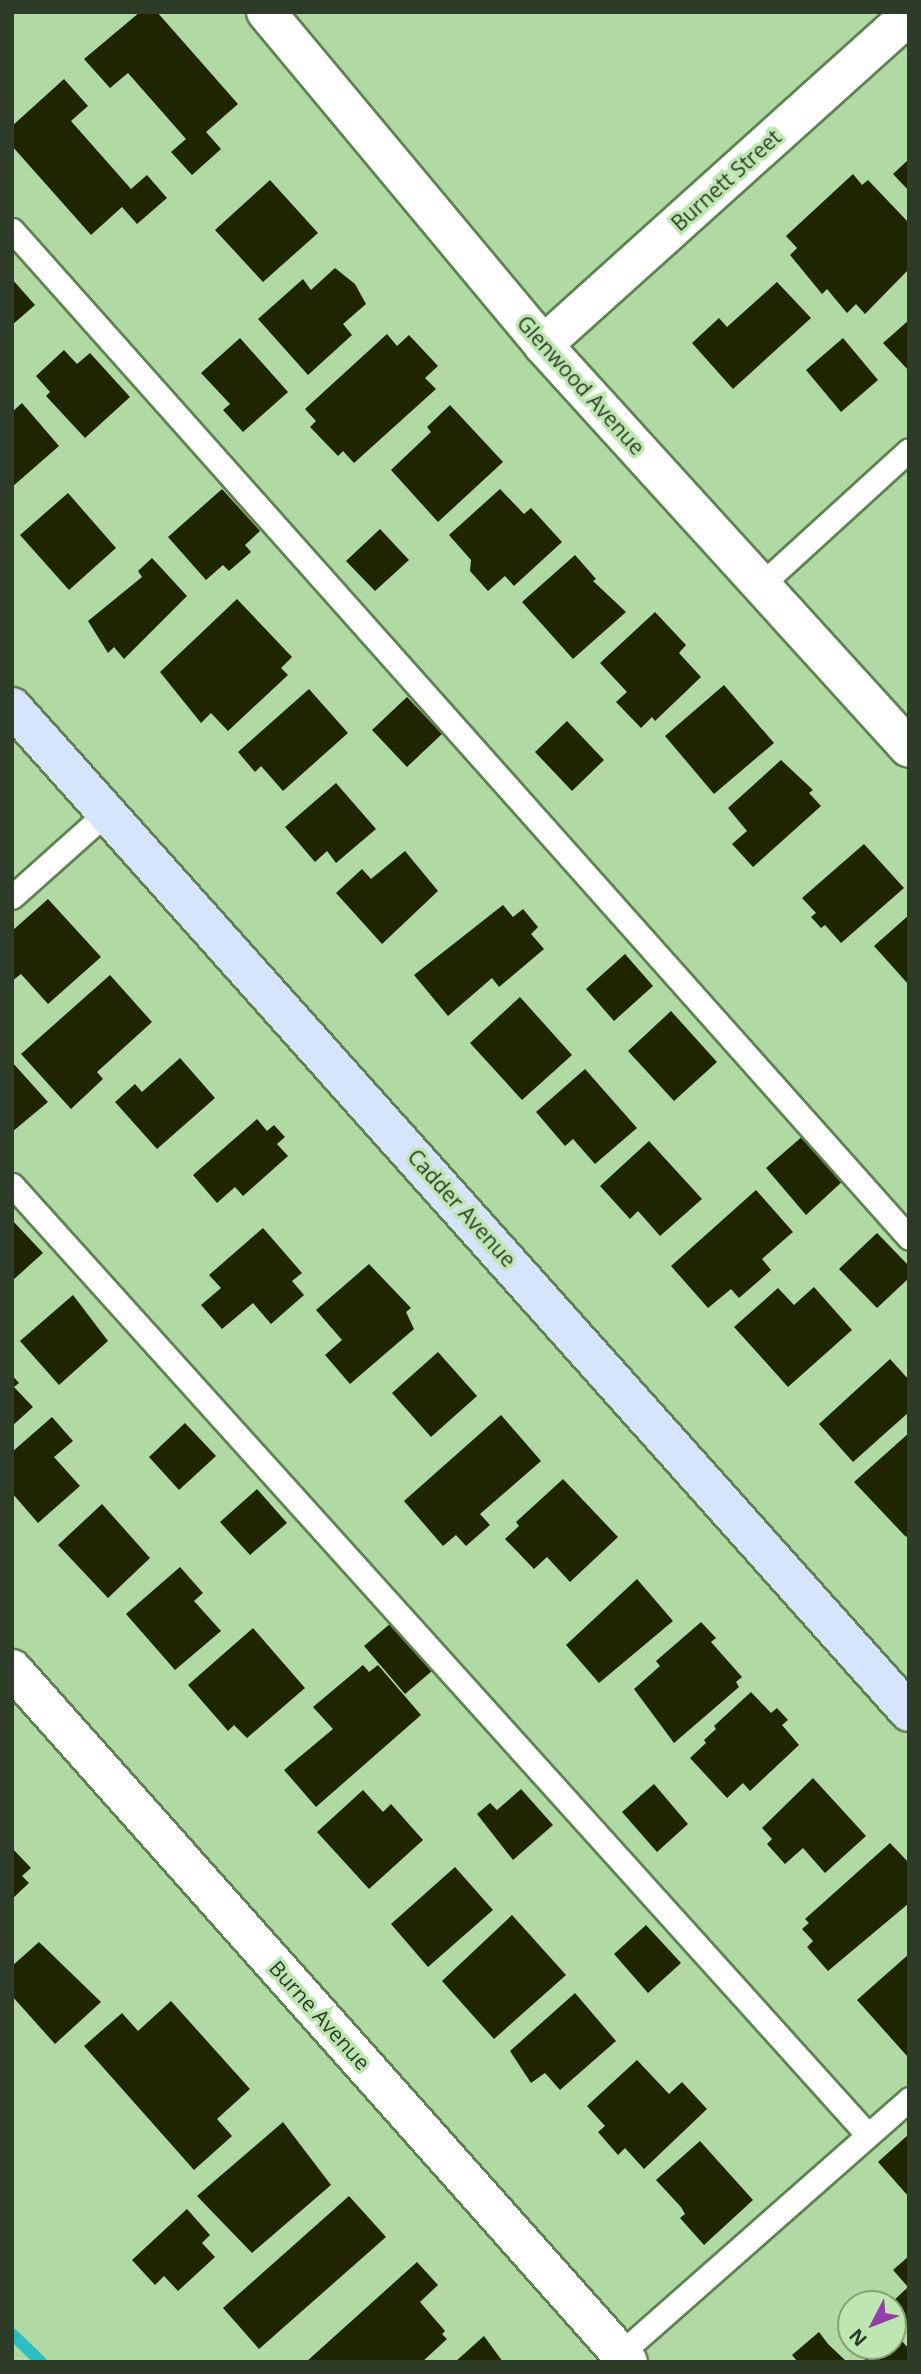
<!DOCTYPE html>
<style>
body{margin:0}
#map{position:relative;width:921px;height:2374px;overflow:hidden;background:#b1d9a4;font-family:"Open Sans",sans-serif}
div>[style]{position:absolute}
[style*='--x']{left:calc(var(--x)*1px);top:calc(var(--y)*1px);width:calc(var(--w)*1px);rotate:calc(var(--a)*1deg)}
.stream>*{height:12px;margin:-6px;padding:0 6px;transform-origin:6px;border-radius:6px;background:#29bfc3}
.building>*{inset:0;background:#1f2500}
.roads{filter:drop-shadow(2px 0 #5e8251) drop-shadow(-2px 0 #5e8251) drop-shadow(0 2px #5e8251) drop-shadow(0 -2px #5e8251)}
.lane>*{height:23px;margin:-11.5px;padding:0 11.5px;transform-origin:11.5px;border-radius:11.5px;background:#fff}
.street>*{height:38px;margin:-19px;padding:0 19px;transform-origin:19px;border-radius:19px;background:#fff}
.secondary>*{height:38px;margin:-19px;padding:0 19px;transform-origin:19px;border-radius:19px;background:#d6e5fb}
span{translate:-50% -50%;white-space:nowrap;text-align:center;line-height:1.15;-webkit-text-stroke:7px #bee6b0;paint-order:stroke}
.street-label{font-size:21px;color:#2c3c26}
.frame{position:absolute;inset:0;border:14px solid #2c3c26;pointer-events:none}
.north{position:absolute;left:837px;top:2290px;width:70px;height:70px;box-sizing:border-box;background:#bee6b0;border:2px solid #84a279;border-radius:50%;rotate:228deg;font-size:19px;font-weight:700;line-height:28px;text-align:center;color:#2c3c26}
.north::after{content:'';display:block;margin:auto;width:24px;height:32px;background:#933eab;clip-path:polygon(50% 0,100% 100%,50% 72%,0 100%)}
</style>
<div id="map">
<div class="stream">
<div style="--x:12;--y:2334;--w:40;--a:44"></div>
</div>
<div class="building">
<div style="clip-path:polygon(140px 12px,157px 12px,238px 104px,206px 132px,221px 149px,192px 175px,171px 152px,186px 139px,128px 73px,110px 88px,84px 59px)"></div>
<div style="clip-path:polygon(64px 79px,88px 106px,71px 121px,131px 189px,147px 175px,167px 198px,137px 224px,122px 207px,91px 235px,12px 146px,12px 126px)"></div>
<div style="clip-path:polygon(909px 159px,909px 191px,893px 174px)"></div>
<div style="clip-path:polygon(853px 174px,862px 185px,868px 180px,909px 223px,909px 269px,865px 314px,856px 304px,847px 313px,827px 289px,822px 294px,790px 255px,797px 248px,786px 236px)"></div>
<div style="clip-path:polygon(270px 180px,318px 233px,263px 282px,215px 230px)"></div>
<div style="clip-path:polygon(335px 268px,355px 284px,366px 304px,343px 324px,352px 335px,308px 375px,258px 319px,303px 279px,311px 290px)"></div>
<div style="clip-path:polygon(12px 279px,35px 305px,12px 325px)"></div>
<div style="clip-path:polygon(777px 282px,811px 318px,733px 389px,692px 343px,719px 318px,727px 327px)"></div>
<div style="clip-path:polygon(909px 320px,909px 371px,883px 343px)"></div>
<div style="clip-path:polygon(387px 334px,397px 346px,409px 335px,438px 366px,425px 378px,436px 389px,354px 463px,343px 451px,338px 456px,310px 427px,316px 421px,305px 409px)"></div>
<div style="clip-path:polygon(240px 338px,288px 392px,243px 432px,223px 410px,230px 404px,201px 373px)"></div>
<div style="clip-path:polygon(843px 338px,878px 380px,841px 412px,806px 370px)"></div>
<div style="clip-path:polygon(64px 350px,77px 364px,90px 353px,130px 397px,85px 438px,46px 396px,50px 392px,36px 376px)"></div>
<div style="clip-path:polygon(22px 403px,59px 446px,12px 487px,12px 412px)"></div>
<div style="clip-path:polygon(450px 405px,503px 462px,438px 522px,391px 470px,431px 432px,427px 427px)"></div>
<div style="clip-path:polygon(222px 489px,260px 531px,245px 545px,251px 552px,229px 571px,223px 565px,206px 580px,168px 537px)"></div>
<div style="clip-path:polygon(500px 489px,524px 514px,531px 508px,562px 542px,514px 586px,505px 576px,488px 591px,470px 571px,471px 560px,449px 535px)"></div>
<div style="clip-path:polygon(68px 493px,116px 548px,69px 590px,20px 535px)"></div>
<div style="clip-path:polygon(380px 529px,409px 560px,375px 591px,346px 561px)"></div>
<div style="clip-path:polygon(575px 555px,596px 579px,593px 581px,626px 612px,573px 659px,522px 602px)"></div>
<div style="clip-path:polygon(152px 558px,187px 596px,124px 659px,114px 647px,108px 653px,88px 621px,142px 577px,138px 571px)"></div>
<div style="clip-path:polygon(237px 599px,292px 657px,281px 668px,288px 675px,228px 731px,211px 713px,201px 723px,160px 672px)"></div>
<div style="clip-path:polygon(655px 612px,686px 645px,679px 653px,701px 677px,655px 721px,652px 717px,641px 728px,616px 702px,627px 692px,600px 663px)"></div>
<div style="clip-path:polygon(724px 685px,774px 743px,714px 794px,665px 736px)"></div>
<div style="clip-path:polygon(309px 689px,348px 733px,283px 791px,261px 766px,255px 772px,238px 752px)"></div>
<div style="clip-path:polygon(407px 697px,442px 734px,407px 767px,372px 730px)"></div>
<div style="clip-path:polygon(567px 721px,604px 760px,572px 791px,535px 752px)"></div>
<div style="clip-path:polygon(781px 760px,813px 790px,809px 793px,821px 806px,753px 867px,732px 844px,747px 831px,728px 808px)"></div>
<div style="clip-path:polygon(336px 783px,376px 829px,336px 863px,327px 851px,315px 862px,285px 827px)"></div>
<div style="clip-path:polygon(864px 844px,904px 888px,841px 943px,825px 925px,821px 928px,811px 917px,816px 913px,802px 898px)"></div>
<div style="clip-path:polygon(405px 851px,438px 891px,382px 944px,336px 893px,362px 869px,371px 879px)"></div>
<div style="clip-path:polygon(48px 899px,101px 957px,48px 1004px,21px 974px,12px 981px,12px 931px)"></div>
<div style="clip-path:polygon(503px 905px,513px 917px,523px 909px,538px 927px,531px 934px,544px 949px,499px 987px,492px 978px,448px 1016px,414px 975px)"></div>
<div style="clip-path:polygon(909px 915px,909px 985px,874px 946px)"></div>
<div style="clip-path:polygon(625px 954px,653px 986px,614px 1021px,586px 989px)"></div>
<div style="clip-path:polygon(110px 975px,152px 1022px,97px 1072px,103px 1079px,71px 1109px,21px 1054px)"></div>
<div style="clip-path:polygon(520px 997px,572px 1055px,522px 1100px,470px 1043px)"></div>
<div style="clip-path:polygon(671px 1011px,717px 1062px,674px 1101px,628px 1051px)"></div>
<div style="clip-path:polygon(180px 1058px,215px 1098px,157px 1149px,115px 1102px,135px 1084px,142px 1092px)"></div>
<div style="clip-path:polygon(12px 1062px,48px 1102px,12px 1132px)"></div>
<div style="clip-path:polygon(585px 1069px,637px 1128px,595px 1164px,573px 1139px,565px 1146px,536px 1112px)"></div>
<div style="clip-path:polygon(257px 1119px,267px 1131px,274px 1125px,285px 1137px,277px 1144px,288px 1156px,243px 1196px,235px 1187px,217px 1203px,193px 1175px)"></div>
<div style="clip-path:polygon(804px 1135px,845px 1179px,806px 1215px,766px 1168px)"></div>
<div style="clip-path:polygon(649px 1141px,702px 1199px,660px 1236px,638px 1211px,630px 1219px,600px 1186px)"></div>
<div style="clip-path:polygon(756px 1190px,793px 1232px,762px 1259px,771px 1270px,739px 1298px,731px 1289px,708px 1308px,671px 1266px)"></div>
<div style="clip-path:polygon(12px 1220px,43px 1253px,12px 1281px)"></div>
<div style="clip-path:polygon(263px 1228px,302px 1273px,292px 1281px,304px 1295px,271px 1324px,253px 1303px,222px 1329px,201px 1305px,221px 1288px,209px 1275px)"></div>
<div style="clip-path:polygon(877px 1233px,909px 1266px,909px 1278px,877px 1308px,839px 1269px)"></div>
<div style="clip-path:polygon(369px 1264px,411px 1308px,406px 1312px,414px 1329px,350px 1384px,325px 1355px,342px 1340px,316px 1310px)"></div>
<div style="clip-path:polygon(814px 1287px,852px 1330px,788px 1387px,734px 1327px,778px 1288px,794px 1305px)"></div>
<div style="clip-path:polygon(73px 1295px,108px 1341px,59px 1385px,20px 1341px)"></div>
<div style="clip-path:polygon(438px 1352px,477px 1396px,431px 1437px,392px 1393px)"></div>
<div style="clip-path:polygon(890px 1359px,909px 1380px,909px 1412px,853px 1462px,819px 1424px)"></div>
<div style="clip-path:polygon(12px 1375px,19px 1383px,14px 1387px,33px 1407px,12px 1426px)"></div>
<div style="clip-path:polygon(501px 1415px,541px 1461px,480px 1514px,490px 1525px,466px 1546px,456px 1535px,443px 1546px,404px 1501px)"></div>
<div style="clip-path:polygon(52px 1417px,73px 1441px,54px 1457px,80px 1486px,38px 1523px,12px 1493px,12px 1452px)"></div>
<div style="clip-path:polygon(185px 1423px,216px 1456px,179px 1490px,149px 1457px)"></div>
<div style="clip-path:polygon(909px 1433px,909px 1534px,906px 1537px,854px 1482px)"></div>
<div style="clip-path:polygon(563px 1479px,618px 1537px,570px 1582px,547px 1557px,534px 1569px,505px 1539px,519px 1526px,516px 1522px)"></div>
<div style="clip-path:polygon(257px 1489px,287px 1523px,250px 1555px,220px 1522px)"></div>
<div style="clip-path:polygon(102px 1504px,150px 1558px,108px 1598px,58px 1545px)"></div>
<div style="clip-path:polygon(180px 1567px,203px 1593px,194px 1601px,221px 1631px,175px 1670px,126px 1614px)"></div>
<div style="clip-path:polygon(637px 1579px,673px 1621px,599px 1683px,566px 1645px)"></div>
<div style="clip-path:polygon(701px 1622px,716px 1638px,711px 1642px,742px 1677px,736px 1682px,739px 1687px,674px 1743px,634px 1689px,660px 1666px,656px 1661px)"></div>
<div style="clip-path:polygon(391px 1623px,432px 1671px,405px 1694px,364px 1646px)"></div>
<div style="clip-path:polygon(253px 1628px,305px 1688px,247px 1738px,234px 1725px,228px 1731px,188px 1685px)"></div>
<div style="clip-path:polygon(363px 1665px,369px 1672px,378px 1665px,421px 1715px,316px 1807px,284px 1770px,333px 1729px,313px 1707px)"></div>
<div style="clip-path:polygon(751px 1692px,771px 1713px,777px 1708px,788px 1720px,782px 1725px,799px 1745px,750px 1791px,743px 1783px,727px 1798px,690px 1758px,706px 1743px,704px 1740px,716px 1729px,714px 1726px)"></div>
<div style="clip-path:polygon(813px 1778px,866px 1836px,825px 1873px,803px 1848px,785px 1864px,767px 1844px,772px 1839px,762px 1828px)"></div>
<div style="clip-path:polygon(654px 1784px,688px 1824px,657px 1852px,622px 1812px)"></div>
<div style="clip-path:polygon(521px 1789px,553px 1825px,513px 1860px,477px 1814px,490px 1803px,497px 1810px)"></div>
<div style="clip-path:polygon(363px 1790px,383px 1812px,391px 1804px,423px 1840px,369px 1889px,317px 1832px)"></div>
<div style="clip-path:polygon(890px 1843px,909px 1863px,908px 1904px,828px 1971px,807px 1947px,813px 1941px,802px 1929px,809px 1923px,805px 1919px)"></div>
<div style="clip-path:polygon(12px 1848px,31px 1868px,22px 1876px,29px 1883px,12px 1899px)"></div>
<div style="clip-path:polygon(455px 1867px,493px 1910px,428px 1967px,391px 1924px)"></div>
<div style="clip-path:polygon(512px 1915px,566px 1975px,494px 2039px,442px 1981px)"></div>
<div style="clip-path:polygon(646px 1925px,681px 1963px,648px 1993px,614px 1954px)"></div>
<div style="clip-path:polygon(39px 1942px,101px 2002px,55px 2044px,12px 1996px,12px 1966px)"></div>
<div style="clip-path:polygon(909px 1954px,909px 2055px,907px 2056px,857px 2000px)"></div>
<div style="clip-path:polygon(575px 1993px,616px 2041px,560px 2090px,545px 2073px,531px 2083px,510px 2051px)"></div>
<div style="clip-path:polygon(171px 2001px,250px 2089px,217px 2119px,232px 2136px,194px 2170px,84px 2046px,122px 2013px,138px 2031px)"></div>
<div style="clip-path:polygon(637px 2060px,669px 2094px,682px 2082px,707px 2109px,644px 2169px,625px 2148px,618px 2155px,598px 2132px,605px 2126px,587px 2106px)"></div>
<div style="clip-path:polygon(283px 2122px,331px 2185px,252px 2253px,197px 2196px)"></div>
<div style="clip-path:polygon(909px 2134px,909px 2197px,878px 2162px)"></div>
<div style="clip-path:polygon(700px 2141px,753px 2200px,704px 2245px,680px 2218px,685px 2214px,681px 2207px,656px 2180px)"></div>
<div style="clip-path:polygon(349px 2196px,386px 2237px,259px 2349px,223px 2308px)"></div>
<div style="clip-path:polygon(187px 2209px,210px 2235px,202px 2243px,215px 2257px,178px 2291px,164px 2276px,155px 2285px,132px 2260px)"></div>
<div style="clip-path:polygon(909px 2256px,909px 2329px,890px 2304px,908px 2287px,893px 2270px)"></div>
<div style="clip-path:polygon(417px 2262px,438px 2285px,420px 2302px,445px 2331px,442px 2334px,447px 2339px,422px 2362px,306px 2362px)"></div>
<div style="clip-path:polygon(893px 2331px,909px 2349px,909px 2362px,867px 2362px,853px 2346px,893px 2346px)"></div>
<div style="clip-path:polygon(819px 2332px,828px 2344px,847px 2362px,798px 2362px,792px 2355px)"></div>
<div style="clip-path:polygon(484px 2336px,503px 2362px,455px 2362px)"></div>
</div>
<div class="roads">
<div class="lane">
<div style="--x:12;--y:230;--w:1349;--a:48.33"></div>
<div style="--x:761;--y:585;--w:200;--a:-42.4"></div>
<div style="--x:12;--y:897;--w:127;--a:-41.8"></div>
<div style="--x:12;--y:1185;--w:1279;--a:47.98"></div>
<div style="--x:612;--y:2361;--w:396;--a:-41.4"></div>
</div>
<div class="street">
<div style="--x:266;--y:12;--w:433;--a:50.2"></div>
<div style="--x:543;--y:345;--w:544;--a:47.75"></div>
<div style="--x:543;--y:345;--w:492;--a:-42"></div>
<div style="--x:12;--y:1669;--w:927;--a:48.37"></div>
</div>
<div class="secondary">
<div style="--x:12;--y:707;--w:1347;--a:48.25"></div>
</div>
</div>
<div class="street-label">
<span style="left:726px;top:180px;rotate:-42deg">Burnett Street</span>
<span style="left:581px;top:385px;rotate:48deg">Glenwood Avenue</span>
<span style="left:462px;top:1208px;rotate:48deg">Cadder Avenue</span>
<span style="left:320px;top:2015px;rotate:48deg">Burne Avenue</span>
</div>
<div class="frame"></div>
<div class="north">N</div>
</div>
